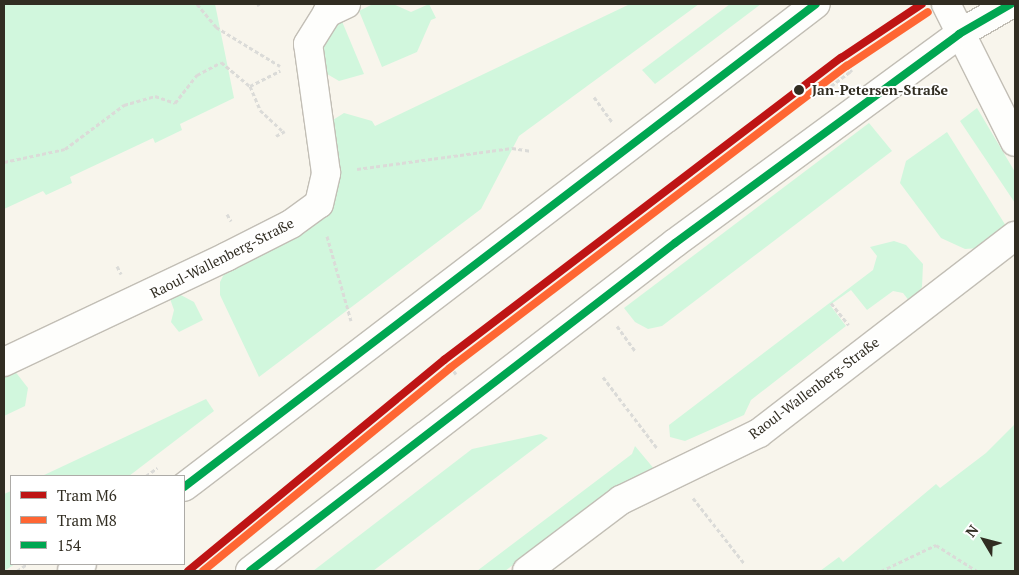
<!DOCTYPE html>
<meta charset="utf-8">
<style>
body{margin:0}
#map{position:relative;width:1019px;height:575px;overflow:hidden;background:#f8f5ec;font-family:"PT Serif",serif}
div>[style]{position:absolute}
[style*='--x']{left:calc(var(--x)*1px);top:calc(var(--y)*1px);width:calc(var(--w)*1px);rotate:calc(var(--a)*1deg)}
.green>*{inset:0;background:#d1f7dd}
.path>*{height:3px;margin-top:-1.5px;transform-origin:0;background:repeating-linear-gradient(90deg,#dbdbd8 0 4px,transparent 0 6.5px)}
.roads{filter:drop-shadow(1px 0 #c2beb5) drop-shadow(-1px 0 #c2beb5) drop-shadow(0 1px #c2beb5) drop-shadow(0 -1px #c2beb5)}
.street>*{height:28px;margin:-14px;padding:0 14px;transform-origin:14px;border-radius:14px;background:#fefefc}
.secondary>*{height:28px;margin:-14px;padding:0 14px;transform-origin:14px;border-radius:14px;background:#fefefc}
.bus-1>*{height:8px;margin:-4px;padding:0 4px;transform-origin:4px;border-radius:4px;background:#00a651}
.tram-1>*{height:8px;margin:-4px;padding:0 4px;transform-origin:4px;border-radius:4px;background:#be1414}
.tram-2>*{height:8px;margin:-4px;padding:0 4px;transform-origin:4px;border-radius:4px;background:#f63}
.dots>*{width:14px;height:14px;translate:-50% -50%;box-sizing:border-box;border:2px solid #fff;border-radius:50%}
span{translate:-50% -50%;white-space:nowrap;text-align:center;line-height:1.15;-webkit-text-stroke:4px #fff;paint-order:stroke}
.stop-label{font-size:14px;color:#312d22;font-weight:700}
.left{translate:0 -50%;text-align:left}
.street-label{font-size:14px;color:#312d22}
.frame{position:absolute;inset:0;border:5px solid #312d22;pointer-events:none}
.legend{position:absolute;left:10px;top:475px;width:175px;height:90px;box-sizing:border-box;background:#fff;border:1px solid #adaba7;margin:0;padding:6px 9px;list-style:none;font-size:15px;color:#312d22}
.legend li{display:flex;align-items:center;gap:10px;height:25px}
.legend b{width:25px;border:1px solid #adaba7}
.north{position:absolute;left:959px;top:515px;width:50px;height:50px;-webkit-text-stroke:4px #fff;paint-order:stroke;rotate:307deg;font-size:14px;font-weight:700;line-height:20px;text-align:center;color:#312d22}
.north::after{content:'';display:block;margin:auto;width:18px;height:22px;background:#312d22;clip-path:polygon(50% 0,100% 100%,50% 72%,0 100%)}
</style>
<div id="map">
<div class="green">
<div style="clip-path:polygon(4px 4px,215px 4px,234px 98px,180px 124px,182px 130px,155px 143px,153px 138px,70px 177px,72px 183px,46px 195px,43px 191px,4px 209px)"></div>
<div style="clip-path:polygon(373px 4px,393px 4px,411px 12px,429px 4px,436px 18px,431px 20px,417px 52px,382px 67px,359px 11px)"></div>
<div style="clip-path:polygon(630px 4px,699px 4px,519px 136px,481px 209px,259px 377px,220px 295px,220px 282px,226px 270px,301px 233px,325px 215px,336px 189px,333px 120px,344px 113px,372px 121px,375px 126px)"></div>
<div style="clip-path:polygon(730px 4px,761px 4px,655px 84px,642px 70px)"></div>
<div style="clip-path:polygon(341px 19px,364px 74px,339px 81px,322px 71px,320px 57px,324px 36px)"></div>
<div style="clip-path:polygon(977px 108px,1015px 172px,1015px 203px,960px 121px)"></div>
<div style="clip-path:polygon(869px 123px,892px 151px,662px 326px,648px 329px,635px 322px,624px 308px)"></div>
<div style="clip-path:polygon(947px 132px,1006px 226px,979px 248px,965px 249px,941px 238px,900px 183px,906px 161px)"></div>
<div style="clip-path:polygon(894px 241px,906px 245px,923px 264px,922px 287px,910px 302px,903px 293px,893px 291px,867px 310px,851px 290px,830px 305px,846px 326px,751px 400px,744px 415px,685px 441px,670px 437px,669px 425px,873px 270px,877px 256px,870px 247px)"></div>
<div style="clip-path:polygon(177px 293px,194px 302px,203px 320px,179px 332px,171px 322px,174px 310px,169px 296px)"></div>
<div style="clip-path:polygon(14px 370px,28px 388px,25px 406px,4px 416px,4px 375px)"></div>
<div style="clip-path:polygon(206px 399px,214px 411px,129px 476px,42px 476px)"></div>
<div style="clip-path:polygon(1015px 424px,1015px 571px,820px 571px,839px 557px,843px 562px,936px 484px,940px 488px,986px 453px)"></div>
<div style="clip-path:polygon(541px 434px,548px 438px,373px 571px,313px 571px,472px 449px)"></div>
<div style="clip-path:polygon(635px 446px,655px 470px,604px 496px,505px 571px,477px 571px,632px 454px)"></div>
<div style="clip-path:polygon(11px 491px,11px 564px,15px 564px,4px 571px,4px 494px)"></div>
</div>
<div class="path">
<div style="--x:197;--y:4;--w:30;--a:50"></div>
<div style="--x:216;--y:27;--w:75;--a:31.4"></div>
<div style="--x:258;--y:4;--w:2;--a:63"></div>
<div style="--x:846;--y:65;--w:9;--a:49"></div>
<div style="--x:250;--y:86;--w:34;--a:-27"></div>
<div style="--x:831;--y:86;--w:25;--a:-37"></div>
<div style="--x:810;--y:93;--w:7;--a:34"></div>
<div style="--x:594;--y:97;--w:31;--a:54"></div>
<div style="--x:276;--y:136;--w:10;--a:-29"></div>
<div style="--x:4;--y:162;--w:62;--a:-12"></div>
<div style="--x:65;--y:149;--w:74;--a:-36.7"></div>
<div style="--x:124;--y:105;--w:32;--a:-16"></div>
<div style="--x:155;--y:96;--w:21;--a:19"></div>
<div style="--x:175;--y:103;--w:36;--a:-52"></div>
<div style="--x:197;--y:75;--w:27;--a:-28"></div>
<div style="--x:221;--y:62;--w:38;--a:40"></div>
<div style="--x:250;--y:86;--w:26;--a:67"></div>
<div style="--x:260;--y:110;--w:33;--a:43"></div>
<div style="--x:357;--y:169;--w:156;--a:-7.7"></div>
<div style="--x:512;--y:148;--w:18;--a:9"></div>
<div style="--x:227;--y:214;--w:8;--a:60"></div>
<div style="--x:327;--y:236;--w:88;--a:74.2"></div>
<div style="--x:117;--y:266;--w:9;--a:63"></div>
<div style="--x:831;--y:303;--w:28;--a:51"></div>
<div style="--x:617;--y:326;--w:32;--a:54"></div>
<div style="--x:450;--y:366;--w:10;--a:53"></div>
<div style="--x:603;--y:377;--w:89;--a:52.7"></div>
<div style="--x:146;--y:476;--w:14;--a:-36"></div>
<div style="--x:693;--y:498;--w:83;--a:51.9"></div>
<div style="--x:17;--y:571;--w:12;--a:-35"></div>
<div style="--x:881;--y:571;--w:61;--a:-25.3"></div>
<div style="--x:936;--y:545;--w:49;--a:32.4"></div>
</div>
<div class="roads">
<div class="street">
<div style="--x:946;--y:4;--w:154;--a:63.4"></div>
<div style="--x:4;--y:362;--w:246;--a:-25.3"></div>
<div style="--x:226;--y:257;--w:73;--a:-26.9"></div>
<div style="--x:291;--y:224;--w:34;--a:-36"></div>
<div style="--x:319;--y:204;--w:32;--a:-77"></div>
<div style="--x:326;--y:173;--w:130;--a:-97.9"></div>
<div style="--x:308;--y:44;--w:36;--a:-58"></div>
<div style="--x:327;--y:13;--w:21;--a:-25"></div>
<div style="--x:527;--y:571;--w:118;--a:-37.1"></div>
<div style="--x:621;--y:500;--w:153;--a:-25.9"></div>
<div style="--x:759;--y:433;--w:323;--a:-37.6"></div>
</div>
<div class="secondary">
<div style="--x:184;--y:487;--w:795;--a:-37.39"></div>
<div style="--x:72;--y:571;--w:12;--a:-35"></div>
<div style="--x:250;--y:571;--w:537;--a:-37.66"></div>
<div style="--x:675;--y:243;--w:353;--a:-36.3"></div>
<div style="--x:959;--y:34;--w:60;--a:-30"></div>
</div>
</div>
<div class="bus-1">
<div style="--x:184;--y:487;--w:795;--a:-37.39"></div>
<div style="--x:250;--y:571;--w:537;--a:-37.66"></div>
<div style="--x:675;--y:243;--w:353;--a:-36.3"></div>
<div style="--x:959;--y:34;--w:60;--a:-30"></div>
</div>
<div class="tram-1">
<div style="--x:188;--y:571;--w:332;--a:-39.5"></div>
<div style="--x:444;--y:360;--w:499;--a:-37.3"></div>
<div style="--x:841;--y:58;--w:97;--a:-33.7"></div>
</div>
<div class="tram-2">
<div style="--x:203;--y:571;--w:320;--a:-39.4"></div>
<div style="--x:450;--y:368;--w:499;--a:-37.3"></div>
<div style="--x:847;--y:66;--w:97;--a:-33.7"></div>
</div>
<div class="dots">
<div style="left:799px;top:90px;background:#312d22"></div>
</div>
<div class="stop-label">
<span class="left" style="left:812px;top:90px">Jan-Petersen-Straße</span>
</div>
<div class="street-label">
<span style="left:222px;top:258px;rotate:-27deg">Raoul-Wallenberg-Straße</span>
<span style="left:814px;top:388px;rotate:-37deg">Raoul-Wallenberg-Straße</span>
</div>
<div class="frame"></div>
<ul class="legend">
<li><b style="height:6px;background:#be1414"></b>Tram M6</li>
<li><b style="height:6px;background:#f63"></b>Tram M8</li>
<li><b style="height:6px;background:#00a651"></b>154</li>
</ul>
<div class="north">N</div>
</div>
